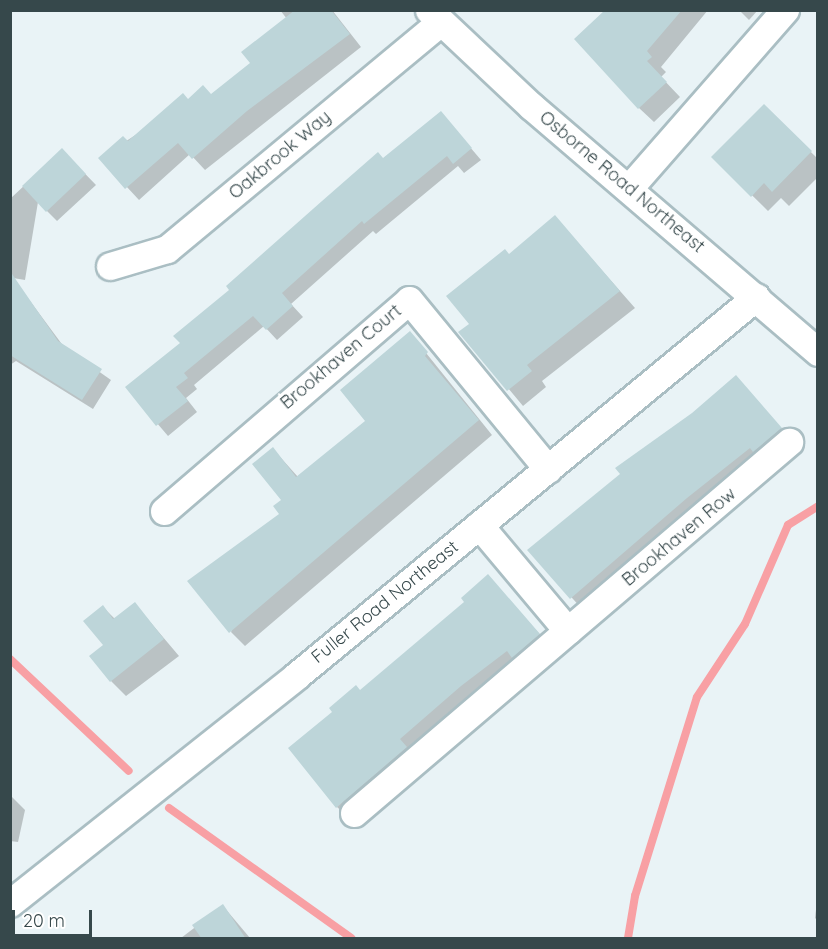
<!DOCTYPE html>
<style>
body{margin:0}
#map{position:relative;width:828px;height:949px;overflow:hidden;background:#e9f3f6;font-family:Quicksand,sans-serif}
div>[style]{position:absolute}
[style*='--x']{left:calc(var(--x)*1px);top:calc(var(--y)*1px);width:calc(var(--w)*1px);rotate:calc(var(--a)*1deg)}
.shadow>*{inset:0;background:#0003}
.stream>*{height:8px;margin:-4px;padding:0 4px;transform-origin:4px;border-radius:4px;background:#f8a0a4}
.building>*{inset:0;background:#bdd5d9}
.roads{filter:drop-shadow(2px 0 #aabec3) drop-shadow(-2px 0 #aabec3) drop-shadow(0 2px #aabec3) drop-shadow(0 -2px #aabec3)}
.minor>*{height:27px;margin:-13.5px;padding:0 13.5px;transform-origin:13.5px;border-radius:13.5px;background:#fff}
span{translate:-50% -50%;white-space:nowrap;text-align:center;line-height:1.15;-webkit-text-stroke:4.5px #fff;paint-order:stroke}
.street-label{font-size:18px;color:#36484b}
.frame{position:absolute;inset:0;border:12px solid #36484b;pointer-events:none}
.scale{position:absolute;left:12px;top:910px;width:80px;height:27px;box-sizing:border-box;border:3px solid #36484b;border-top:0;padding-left:8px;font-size:18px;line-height:21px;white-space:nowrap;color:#36484b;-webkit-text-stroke:4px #fff;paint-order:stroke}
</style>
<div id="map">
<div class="shadow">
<div style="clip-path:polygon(280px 10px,332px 10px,361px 47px,205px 170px,190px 154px,139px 200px,100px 158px,188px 101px,211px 96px,252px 63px,287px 19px)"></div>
<div style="clip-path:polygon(616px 10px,708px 10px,661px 67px,666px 72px,661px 77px,680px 97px,654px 122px,639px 108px)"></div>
<div style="clip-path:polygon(739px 10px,758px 10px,749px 20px)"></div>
<div style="clip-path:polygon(764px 106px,818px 159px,818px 177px,789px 206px,781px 198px,768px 211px,713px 157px)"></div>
<div style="clip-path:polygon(441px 113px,481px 160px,464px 173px,458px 166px,376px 234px,373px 231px,291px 304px,303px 317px,277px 340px,264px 326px,194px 385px,197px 389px,186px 398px,197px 412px,168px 436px,127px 388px,182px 344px,383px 159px)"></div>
<div style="clip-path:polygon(62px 150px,96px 185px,57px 221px,38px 202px,25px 280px,13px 278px,64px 347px,111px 380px,93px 409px,16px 361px,10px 365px,10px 199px)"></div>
<div style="clip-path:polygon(555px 217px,635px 308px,542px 381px,546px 387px,523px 406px,461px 332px,471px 324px,509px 256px)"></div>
<div style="clip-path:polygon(410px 333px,492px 435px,245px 646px,231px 632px,281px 514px,283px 500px,273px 449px,298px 477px,367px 421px)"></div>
<div style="clip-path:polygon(746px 388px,791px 440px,582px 609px,529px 550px)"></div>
<div style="clip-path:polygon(498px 587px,549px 645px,348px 817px,337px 807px,360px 692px)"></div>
<div style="clip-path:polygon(135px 604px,179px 656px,126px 696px,111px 681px,103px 607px,115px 619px)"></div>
<div style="clip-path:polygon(10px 795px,25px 810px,18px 842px,10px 841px)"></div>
<div style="clip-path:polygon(818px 892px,818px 921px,815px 918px)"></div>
<div style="clip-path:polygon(223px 906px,250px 938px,181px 938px)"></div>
</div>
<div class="stream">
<div style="--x:10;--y:659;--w:163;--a:43.3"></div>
<div style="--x:169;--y:808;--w:224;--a:35.5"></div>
<div style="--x:628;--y:938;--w:43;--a:-80.5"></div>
<div style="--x:635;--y:896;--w:208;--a:-72.7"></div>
<div style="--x:697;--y:697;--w:87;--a:-56.7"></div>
<div style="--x:745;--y:624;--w:108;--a:-66.5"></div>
<div style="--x:788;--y:525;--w:36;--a:-32"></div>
</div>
<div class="building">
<div style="clip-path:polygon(295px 10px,331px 10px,350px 34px,247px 111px,192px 159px,178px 143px,125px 189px,98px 158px,123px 136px,128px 141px,183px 93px,188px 99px,203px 85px,211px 94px,250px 63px,241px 52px)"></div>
<div style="clip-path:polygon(605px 10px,682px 10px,647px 51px,652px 57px,647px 61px,667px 82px,638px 109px,574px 39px)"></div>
<div style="clip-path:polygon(764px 104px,812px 151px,772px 192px,764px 183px,751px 197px,711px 157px)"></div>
<div style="clip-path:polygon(441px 111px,472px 148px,453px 164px,447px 156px,364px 224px,362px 221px,282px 293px,293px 306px,266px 330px,253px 316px,184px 373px,188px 378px,176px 387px,188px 401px,156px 426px,125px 387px,180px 343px,173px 336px,229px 290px,226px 286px,322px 201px,378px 152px,383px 158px)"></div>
<div style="clip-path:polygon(62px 148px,86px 174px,46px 212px,22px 186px)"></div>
<div style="clip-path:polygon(555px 215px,620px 291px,527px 365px,532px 371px,507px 391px,458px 332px,469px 324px,446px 296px,505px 249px,509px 254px)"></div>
<div style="clip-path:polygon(10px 271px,58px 341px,102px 369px,82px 400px,10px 355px)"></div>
<div style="clip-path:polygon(410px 331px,428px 352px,425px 356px,479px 420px,229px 633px,187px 581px,279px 514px,273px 506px,281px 500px,252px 464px,273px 447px,296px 477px,365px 421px,340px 390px)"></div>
<div style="clip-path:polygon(736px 375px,782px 428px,753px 452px,750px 448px,687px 498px,570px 599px,527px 550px,620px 474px,615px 468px,692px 413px)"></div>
<div style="clip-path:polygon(488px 574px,540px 634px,512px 658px,507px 651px,461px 686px,400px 739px,407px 747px,336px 808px,288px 748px,332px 712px,329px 708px,356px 685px,360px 690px,464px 602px,461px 598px)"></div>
<div style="clip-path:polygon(135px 602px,164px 639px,110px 682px,89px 656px,103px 645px,83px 621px,103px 605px,113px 619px)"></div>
<div style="clip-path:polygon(223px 904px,246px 939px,202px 939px,192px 925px)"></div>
</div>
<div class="roads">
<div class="minor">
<div style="--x:429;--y:10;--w:140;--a:43.3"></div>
<div style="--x:531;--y:106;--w:378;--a:40.6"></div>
<div style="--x:629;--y:188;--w:237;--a:-48.8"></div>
<div style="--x:110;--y:266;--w:59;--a:-16.6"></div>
<div style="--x:167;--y:249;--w:355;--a:-39.7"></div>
<div style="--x:164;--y:511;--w:323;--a:-40.7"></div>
<div style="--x:409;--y:300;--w:219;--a:50.6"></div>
<div style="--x:479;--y:525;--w:138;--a:50"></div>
<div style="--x:354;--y:813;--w:572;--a:-40.46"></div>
<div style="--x:10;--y:903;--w:365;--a:-38.4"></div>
<div style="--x:296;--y:676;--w:596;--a:-39.49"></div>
</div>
</div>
<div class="street-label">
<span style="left:280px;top:155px;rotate:-40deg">Oakbrook Way</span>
<span style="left:622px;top:182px;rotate:40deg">Osborne Road Northeast</span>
<span style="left:341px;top:357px;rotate:-40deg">Brookhaven Court</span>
<span style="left:679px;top:537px;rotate:-40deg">Brookhaven Row</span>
<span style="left:385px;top:602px;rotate:-39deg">Fuller Road Northeast</span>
</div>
<div class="frame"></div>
<div class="scale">20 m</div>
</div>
